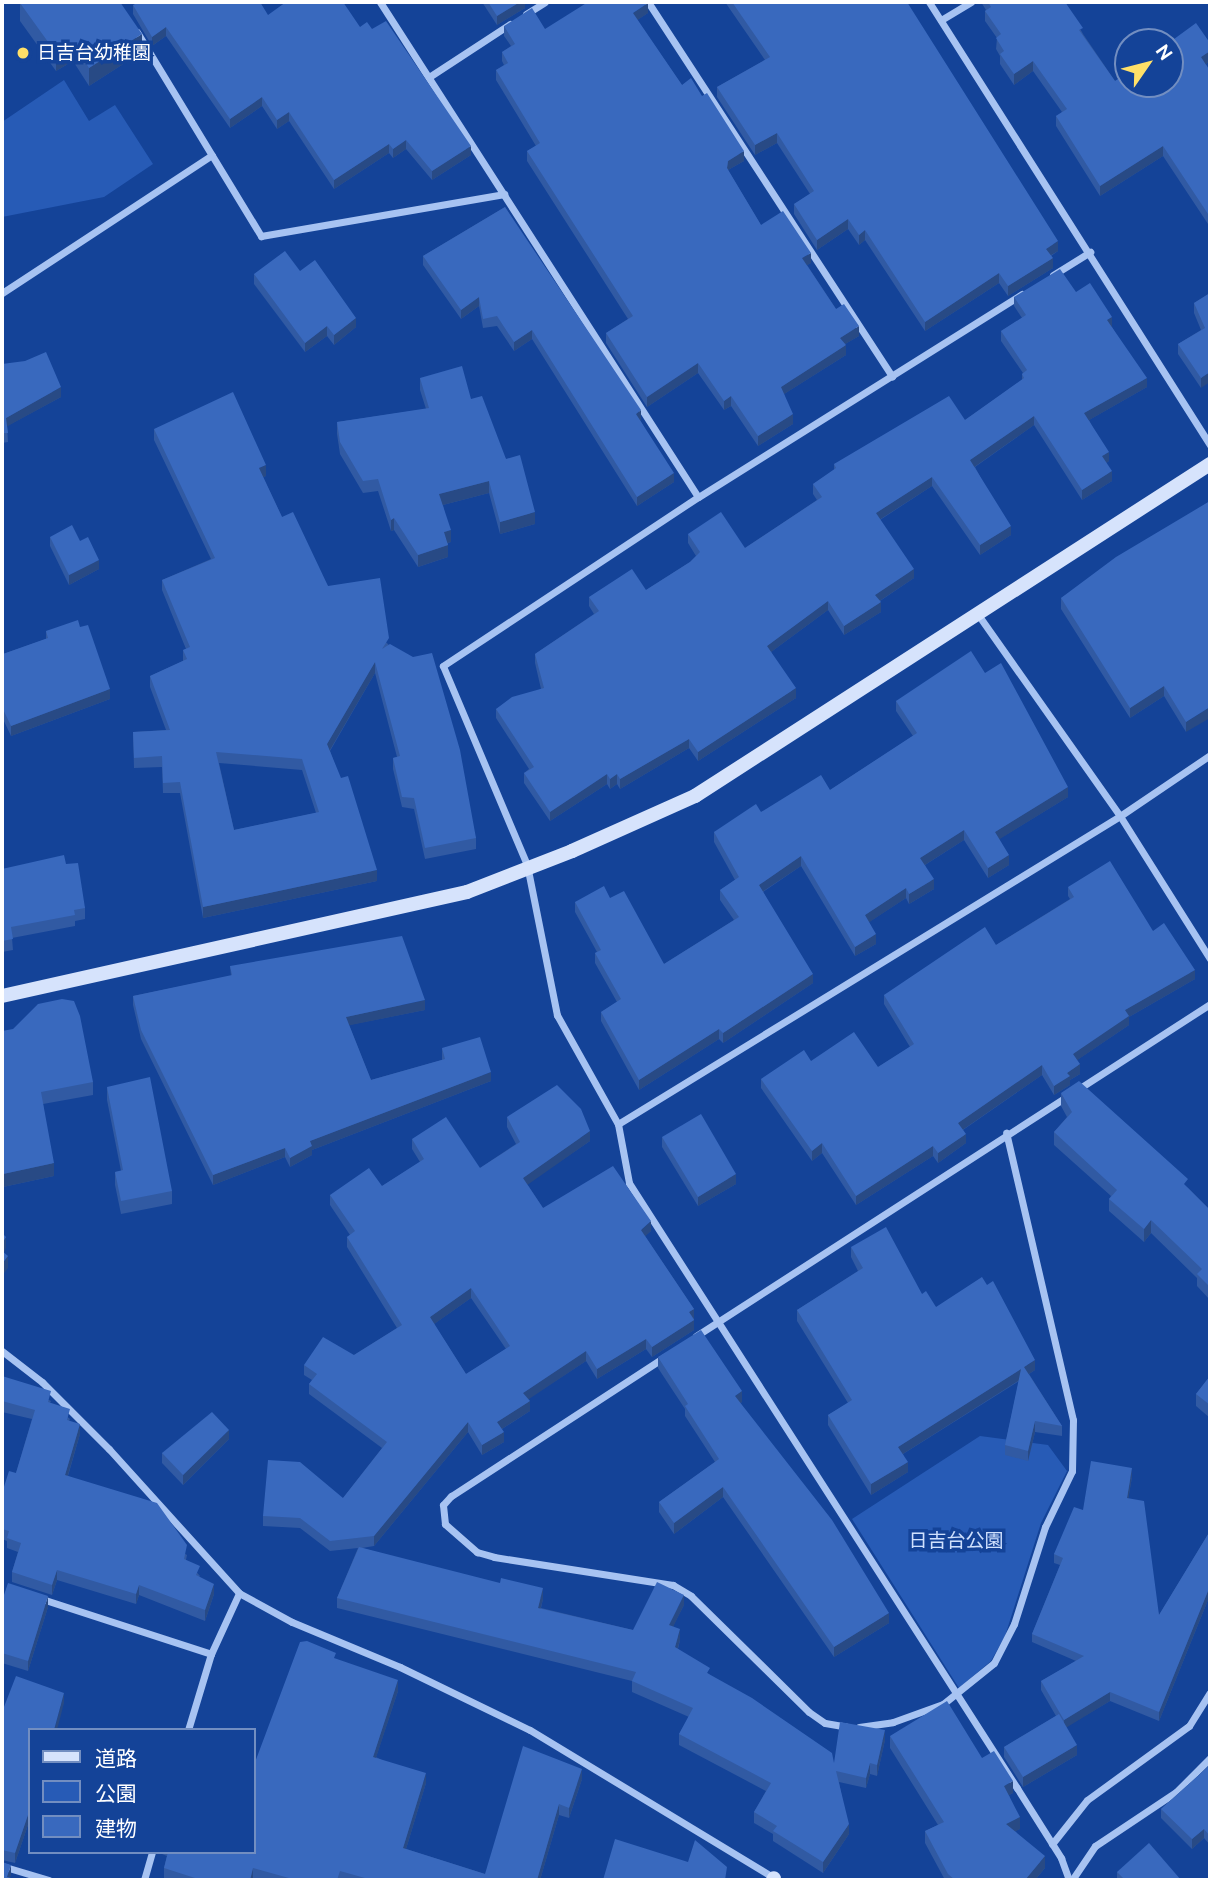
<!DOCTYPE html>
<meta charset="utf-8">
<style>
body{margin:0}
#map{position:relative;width:1212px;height:1882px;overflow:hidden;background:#144398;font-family:Ubuntu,"Noto Sans JP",sans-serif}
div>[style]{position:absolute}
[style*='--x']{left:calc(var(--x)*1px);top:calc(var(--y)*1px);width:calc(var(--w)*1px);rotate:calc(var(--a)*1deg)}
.green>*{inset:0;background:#275bb6}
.street>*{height:7px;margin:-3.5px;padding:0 3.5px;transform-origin:3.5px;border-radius:3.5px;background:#a7c3f2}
.secondary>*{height:14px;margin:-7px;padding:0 7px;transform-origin:7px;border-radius:7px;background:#d6e3fc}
.wall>*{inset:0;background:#315aa3}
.shaded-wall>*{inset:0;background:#284a85}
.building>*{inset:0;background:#3969be}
.dots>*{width:19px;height:19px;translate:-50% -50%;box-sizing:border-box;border:4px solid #144398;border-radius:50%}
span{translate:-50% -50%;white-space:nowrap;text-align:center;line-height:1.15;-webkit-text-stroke:7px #144398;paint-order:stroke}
.poi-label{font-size:19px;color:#fff}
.left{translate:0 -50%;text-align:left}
.park-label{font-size:19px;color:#cfe0fd}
.frame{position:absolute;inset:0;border:4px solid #fff;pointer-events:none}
.legend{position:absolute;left:28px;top:1728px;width:228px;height:126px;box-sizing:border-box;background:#144398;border:2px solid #728ec1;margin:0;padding:9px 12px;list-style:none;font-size:21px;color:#fff}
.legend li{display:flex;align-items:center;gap:14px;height:35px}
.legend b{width:35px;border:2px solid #728ec1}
.north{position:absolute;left:1114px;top:28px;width:70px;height:70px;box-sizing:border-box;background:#144398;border:2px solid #728ec1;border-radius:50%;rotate:55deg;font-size:19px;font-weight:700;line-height:28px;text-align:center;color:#fff}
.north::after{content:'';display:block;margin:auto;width:24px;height:32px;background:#ffe068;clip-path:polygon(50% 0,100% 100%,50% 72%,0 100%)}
</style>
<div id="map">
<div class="green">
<div style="clip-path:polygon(64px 80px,89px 121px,115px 105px,153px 164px,104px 197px,2px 217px,2px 122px)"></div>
<div style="clip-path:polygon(980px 1436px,1048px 1445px,1067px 1471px,1041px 1523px,1005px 1636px,991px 1661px,959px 1688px,852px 1519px)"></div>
</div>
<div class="street">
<div style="--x:380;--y:2;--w:588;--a:57.28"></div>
<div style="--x:648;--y:2;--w:447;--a:56.9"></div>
<div style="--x:929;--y:2;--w:525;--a:57.61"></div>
<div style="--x:526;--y:14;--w:22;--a:-32"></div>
<div style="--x:941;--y:20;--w:35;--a:-31"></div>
<div style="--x:137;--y:32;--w:239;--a:58.7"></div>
<div style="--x:261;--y:236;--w:247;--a:-9.8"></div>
<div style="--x:429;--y:77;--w:97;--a:-33.2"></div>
<div style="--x:1053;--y:275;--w:44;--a:-31.9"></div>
<div style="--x:2;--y:293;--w:251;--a:-33.3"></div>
<div style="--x:1022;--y:294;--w:382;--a:147.9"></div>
<div style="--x:698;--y:497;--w:306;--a:146.5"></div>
<div style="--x:443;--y:666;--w:216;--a:67.1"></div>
<div style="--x:527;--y:865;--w:153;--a:78.7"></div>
<div style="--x:557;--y:1015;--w:125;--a:60.8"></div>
<div style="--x:618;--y:1124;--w:60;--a:79.4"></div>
<div style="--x:629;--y:1183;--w:719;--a:57.33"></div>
<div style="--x:1017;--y:1788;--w:83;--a:57.8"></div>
<div style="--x:1061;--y:1858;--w:23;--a:70"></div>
<div style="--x:979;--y:616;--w:245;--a:54.8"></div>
<div style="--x:1120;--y:816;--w:169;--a:57.8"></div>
<div style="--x:618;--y:1124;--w:589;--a:-31.53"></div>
<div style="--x:1120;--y:816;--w:109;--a:-34.1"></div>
<div style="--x:696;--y:1336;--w:612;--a:-32.86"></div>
<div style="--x:2;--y:1351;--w:51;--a:37.8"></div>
<div style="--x:42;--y:1382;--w:95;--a:45"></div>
<div style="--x:109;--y:1449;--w:194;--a:47.9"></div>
<div style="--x:666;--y:1356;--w:257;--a:146.9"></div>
<div style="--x:451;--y:1496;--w:12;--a:132"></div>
<div style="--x:443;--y:1505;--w:19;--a:84"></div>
<div style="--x:445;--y:1524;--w:43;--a:41.2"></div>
<div style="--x:477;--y:1552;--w:18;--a:16"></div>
<div style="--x:494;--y:1557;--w:181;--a:8.9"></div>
<div style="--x:673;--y:1585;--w:21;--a:31"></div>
<div style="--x:691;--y:1596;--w:165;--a:44.5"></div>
<div style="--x:809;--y:1712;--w:19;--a:35"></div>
<div style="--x:825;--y:1723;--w:22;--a:10"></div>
<div style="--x:39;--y:1598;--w:181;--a:18"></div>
<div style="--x:859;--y:1727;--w:34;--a:-8"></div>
<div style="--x:893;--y:1722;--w:53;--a:-19.8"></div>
<div style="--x:943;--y:1704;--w:65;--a:-38.8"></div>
<div style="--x:994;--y:1663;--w:44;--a:-62.9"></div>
<div style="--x:1014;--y:1624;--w:102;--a:-72.3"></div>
<div style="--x:1045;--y:1527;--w:62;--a:-64.3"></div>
<div style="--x:1072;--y:1471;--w:51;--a:-88.9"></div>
<div style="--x:1073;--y:1420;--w:295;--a:-103.1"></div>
<div style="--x:188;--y:1730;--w:79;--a:-73.2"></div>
<div style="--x:211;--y:1654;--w:67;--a:-65.3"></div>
<div style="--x:239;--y:1593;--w:60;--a:28.7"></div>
<div style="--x:292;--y:1622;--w:117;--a:22.6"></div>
<div style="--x:400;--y:1667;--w:144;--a:25.9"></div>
<div style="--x:530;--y:1730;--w:285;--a:31.2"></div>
<div style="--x:1052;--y:1844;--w:56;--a:-51.5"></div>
<div style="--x:1087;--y:1800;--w:126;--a:-36"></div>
<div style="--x:1189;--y:1726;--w:39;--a:-58"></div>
<div style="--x:2;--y:1866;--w:49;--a:16.6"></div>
<div style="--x:144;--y:1880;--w:29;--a:-74"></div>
<div style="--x:1072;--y:1880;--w:41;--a:-55.9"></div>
<div style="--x:1095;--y:1846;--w:97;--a:-33.7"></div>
<div style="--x:1176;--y:1792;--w:48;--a:-45"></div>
</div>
<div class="secondary">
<div style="--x:2;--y:996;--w:476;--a:-12.6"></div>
<div style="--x:467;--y:892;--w:113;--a:-21.3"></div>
<div style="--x:572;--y:851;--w:135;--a:-24.1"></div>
<div style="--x:695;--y:796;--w:613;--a:-32.81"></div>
<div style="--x:773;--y:1880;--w:2;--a:-63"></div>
</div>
<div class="wall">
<div style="clip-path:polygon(482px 2px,525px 2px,525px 8px,497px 25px)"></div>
<div style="clip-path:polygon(725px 2px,894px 2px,1058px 251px,1051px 256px,1053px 268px,1008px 296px,999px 283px,925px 331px,865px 240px,859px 245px,848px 229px,817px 250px,794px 214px,794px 204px,810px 194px,777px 143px,755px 155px,717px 97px,717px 87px,765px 60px)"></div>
<div style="clip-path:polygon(981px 2px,1065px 2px,1083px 34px,1115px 81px,1210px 43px,1210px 61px,1206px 64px,1210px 71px,1210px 227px,1163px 156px,1100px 196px,1056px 126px,1056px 116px,1062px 112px,1033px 71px,1014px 85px,1000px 64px,1000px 56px,996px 49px,997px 38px,985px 21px,985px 11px,986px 10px)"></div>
<div style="clip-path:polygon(20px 3px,142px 52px,89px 86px,73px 61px,56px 71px,20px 21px)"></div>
<div style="clip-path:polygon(133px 5px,268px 15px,360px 27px,471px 155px,432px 180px,406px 149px,393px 158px,389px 153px,334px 189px,289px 121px,277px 129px,262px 106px,230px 128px,166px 36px,152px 46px,133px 14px)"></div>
<div style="clip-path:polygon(648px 13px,637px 20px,682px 85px,744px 161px,728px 170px,761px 225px,811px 263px,807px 265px,836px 309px,859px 336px,845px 344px,846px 355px,784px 394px,793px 424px,758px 446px,731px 406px,724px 410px,698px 373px,647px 407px,606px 343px,606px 333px,628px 319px,527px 161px,527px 151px,536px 146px,496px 80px,496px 70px,504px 65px,502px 61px,502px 52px,511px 46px,504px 36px,504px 26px,545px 29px)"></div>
<div style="clip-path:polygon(505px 207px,641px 420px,640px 420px,674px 482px,637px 506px,532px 339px,514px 351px,497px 326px,483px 328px,479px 306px,461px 319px,423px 265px,423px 256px)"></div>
<div style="clip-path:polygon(300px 271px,356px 327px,334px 345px,327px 336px,305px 352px,254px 284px,254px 274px)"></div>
<div style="clip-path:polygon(1076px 292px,1112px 327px,1147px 387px,1089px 420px,1109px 461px,1106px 463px,1112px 481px,1082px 500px,1034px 425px,975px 467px,1011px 535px,980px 555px,932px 486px,880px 520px,914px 578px,880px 601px,881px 612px,844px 635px,828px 610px,771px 652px,796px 698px,698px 761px,689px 748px,620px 789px,617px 784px,610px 789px,607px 784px,550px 821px,524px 783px,524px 773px,529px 769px,496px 718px,496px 709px,541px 689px,535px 663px,535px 654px,594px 614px,589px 606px,589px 597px,646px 590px,690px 562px,696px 556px,688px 543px,688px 534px,745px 548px,817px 500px,813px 494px,813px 484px,834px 470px,834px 464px,965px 420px,1022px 380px,1022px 374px,1023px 373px,1001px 341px,1001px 331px,1022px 318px,1014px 306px,1014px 297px)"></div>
<div style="clip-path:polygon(1210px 293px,1201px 388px,1178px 354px,1178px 344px,1201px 330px,1194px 313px,1194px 303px)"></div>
<div style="clip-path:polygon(2px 364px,61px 397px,7px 426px,8px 442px,2px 443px)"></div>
<div style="clip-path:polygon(420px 378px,471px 399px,506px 459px,535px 524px,500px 534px,489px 493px,443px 505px,451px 542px,448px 543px,448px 557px,418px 567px,394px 530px,391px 531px,378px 491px,363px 493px,340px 454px,337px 434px,337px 422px,426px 409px,420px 390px)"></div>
<div style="clip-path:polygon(evenodd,154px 429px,266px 476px,263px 477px,282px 517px,328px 586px,389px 645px,476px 838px,476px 849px,425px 859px,414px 809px,402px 807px,393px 769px,393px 758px,397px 757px,375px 673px,330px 751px,377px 881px,203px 918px,180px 793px,163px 793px,162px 767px,134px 768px,133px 732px,166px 730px,150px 687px,150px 676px,183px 661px,183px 650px,186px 649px,162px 590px,162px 580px,211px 559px,154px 440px,154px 429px,219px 763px,302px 770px,316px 813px,234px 830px,219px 763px)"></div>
<div style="clip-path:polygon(1210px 501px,1186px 732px,1164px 696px,1130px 718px,1061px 609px,1061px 598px)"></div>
<div style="clip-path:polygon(50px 537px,80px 541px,99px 569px,69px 585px,50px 546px)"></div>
<div style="clip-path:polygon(80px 627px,110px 699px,11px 736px,2px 717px,2px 650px,3px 654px,46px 639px,46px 631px)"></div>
<div style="clip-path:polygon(985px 673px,1068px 797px,999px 839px,1009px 865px,988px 878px,964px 840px,925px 865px,934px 889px,909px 904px,906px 898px,869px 922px,876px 944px,855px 956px,801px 866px,763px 892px,813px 983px,723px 1043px,719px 1039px,639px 1090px,601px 1021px,601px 1012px,617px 1002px,595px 963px,595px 953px,597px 952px,575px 912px,575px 902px,610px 898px,664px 964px,734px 920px,720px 900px,720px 890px,735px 880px,714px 842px,714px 832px,761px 812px,830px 790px,913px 736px,896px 711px,896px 701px)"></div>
<div style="clip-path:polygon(66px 864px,85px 908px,85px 919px,75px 921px,75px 926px,12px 938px,13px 950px,2px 952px,2px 869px)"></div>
<div style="clip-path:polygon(1068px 887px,1153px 931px,1195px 979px,1129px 1017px,1129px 1025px,1077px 1060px,1080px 1074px,1070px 1080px,1070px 1085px,1054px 1095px,1042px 1075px,963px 1130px,966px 1143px,938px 1163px,933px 1156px,856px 1205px,822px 1153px,812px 1161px,761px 1088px,761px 1079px,811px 1061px,878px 1067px,910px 1047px,884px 1004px,884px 995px,996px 945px,1070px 899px,1068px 896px)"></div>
<div style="clip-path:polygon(230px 966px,425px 1010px,349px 1025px,371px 1080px,442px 1060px,442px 1048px,491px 1081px,312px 1150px,312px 1155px,290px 1167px,285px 1157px,213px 1185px,141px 1039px,133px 1005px,133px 996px,231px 976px)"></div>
<div style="clip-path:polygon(2px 1031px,93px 1082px,93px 1095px,43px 1104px,54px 1176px,3px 1187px,2px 1180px)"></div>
<div style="clip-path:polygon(107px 1087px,172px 1191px,172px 1204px,121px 1214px,115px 1185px,115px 1172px,121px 1171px,107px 1100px)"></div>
<div style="clip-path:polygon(1061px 1093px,1188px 1188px,1210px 1210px,1210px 1300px,1197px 1286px,1197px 1278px,1151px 1233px,1144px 1242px,1109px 1211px,1109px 1199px,1111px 1196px,1054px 1145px,1054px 1132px,1067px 1117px,1061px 1106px)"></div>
<div style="clip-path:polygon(evenodd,507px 1117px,590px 1141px,527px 1184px,543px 1208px,651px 1231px,645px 1236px,694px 1309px,694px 1330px,652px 1357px,646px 1349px,597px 1379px,586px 1361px,528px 1399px,530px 1411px,502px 1429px,504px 1442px,482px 1455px,468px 1432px,374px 1546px,362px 1548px,543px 1599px,541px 1608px,633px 1630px,684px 1605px,673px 1626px,680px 1640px,678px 1649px,710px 1675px,834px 1763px,885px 1740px,877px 1776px,870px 1774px,866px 1788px,839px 1782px,849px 1834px,823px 1873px,773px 1841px,773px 1834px,754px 1823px,754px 1812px,766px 1791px,679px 1745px,679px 1734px,689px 1717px,632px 1692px,632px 1681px,337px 1608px,337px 1598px,358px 1548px,330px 1551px,300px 1528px,263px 1526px,263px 1516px,343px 1498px,382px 1448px,309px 1394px,309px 1384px,312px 1380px,304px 1375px,304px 1365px,354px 1355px,397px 1328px,347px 1247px,347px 1237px,350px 1235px,330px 1205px,330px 1195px,382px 1186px,420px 1162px,412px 1149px,412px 1139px,480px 1168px,516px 1144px,507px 1127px,507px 1117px,471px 1298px,506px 1349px,466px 1374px,434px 1324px,471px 1298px)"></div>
<div style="clip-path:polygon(662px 1137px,736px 1184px,698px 1206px,662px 1147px)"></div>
<div style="clip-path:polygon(851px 1247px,922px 1294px,936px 1307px,1035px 1370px,1029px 1374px,1062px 1426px,1062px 1436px,1035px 1432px,1028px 1461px,1005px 1455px,1005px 1445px,1019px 1381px,903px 1454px,908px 1472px,871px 1495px,828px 1425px,828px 1415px,848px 1403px,797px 1321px,797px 1310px,858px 1271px,851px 1257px)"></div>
<div style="clip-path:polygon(658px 1357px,742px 1402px,740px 1403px,889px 1623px,834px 1657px,723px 1497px,674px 1534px,659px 1512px,659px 1502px,715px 1462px,685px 1416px,685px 1409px,658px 1368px)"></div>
<div style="clip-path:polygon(2px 1376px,51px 1401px,50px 1403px,70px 1419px,69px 1421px,80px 1434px,68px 1476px,187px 1555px,186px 1560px,200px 1576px,199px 1577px,214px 1594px,205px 1621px,139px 1595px,136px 1604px,57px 1580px,52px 1595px,12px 1582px,12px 1572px,18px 1552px,7px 1548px,7px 1541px,2px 1539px,2px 1493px,16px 1473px,32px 1419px,2px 1412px)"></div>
<div style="clip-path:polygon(1210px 1376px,1210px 1418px,1196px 1406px,1196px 1394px)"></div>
<div style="clip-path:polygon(229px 1439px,183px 1485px,162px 1463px,162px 1453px)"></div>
<div style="clip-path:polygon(1132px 1477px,1128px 1499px,1159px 1615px,1210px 1531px,1210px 1595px,1159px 1721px,1110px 1701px,1066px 1727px,1077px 1755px,1023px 1787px,1004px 1757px,1004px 1747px,1056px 1716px,1041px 1690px,1041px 1681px,1076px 1661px,1032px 1642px,1032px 1634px,1060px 1565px,1054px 1563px,1054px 1554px,1083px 1510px)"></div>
<div style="clip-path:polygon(2px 1601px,48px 1607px,28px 1671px,2px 1663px)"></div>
<div style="clip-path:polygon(336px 1659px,398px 1691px,376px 1757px,426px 1783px,406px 1849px,485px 1874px,582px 1779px,569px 1818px,559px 1815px,540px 1880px,261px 1880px,253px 1878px,253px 1880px,170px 1880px,164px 1878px,164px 1868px,167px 1856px,157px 1852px,254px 1852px)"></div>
<div style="clip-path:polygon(64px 1703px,30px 1730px,30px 1819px,15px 1863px,2px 1860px,2px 1712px)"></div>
<div style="clip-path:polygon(890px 1736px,982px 1758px,1013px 1793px,1009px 1795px,1020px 1829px,1015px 1831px,1045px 1868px,1035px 1880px,945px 1880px,925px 1843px,925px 1831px,938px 1825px,890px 1748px)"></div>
<div style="clip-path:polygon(1210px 1765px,1210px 1845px,1204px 1838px,1192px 1849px,1161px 1818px,1161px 1809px)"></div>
<div style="clip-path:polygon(1117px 1872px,1181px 1880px,1117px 1880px)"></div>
</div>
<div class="shaded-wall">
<div style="clip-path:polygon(520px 2px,525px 2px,525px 8px,497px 25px,497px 16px)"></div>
<div style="clip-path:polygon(648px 3px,648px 13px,633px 23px,633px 13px)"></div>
<div style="clip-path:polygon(166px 27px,166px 36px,152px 46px,152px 37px)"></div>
<div style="clip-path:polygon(142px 34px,142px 52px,89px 86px,89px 68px)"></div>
<div style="clip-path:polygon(73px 43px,73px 61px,56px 71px,56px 53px)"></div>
<div style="clip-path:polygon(1210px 51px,1210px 61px,1201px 68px,1201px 57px)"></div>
<div style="clip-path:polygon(1033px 61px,1033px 71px,1014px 85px,1014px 74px)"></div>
<div style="clip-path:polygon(262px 97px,262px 106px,230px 128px,230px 119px)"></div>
<div style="clip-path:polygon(289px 112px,289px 121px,277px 129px,277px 120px)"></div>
<div style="clip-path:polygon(777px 133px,777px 143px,755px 155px,755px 145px)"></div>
<div style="clip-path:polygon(406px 140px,406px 149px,393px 158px,393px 149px)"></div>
<div style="clip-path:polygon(389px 144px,389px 153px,334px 189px,334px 180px)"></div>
<div style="clip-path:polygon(471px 146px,471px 155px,432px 180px,432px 171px)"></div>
<div style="clip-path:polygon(1163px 146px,1163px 156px,1100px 196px,1100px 186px)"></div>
<div style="clip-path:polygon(744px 151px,744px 161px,728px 170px,727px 168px,728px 161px)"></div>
<div style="clip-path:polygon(848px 219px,848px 229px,817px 250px,817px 240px)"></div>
<div style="clip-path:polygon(865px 230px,865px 240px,859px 245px,859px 235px)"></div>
<div style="clip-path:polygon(1058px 241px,1058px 251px,1046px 258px,1046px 249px)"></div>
<div style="clip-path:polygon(811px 253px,811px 263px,802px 268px,802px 258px)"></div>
<div style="clip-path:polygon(1053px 258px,1053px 268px,1008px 296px,1008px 286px)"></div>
<div style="clip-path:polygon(999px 273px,999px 283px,925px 331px,925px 322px)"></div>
<div style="clip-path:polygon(479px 297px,479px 306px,461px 319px,461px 310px)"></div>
<div style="clip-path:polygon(1112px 317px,1112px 327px,1107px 330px,1107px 320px)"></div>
<div style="clip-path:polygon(356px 318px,356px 327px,334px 345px,334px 335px)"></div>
<div style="clip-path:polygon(327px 326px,327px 336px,305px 352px,305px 343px)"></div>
<div style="clip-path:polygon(859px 326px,859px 336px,840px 347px,840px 338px)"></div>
<div style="clip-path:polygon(532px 330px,532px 339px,514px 351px,514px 342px)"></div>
<div style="clip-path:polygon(846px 345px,846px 355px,781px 396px,781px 387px)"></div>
<div style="clip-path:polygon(698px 363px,698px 373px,647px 407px,647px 397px)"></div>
<div style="clip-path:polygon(1210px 372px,1210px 382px,1201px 388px,1201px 378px)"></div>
<div style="clip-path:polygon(1147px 378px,1147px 387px,1084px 423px,1084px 413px)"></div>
<div style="clip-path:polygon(61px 387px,61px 397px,6px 427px,6px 418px)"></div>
<div style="clip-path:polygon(731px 396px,731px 406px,724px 410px,724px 401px)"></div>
<div style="clip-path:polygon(641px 410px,641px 420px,636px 423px,636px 414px)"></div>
<div style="clip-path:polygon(793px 414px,793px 424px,758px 446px,758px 436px)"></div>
<div style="clip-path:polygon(1034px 416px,1034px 425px,970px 470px,970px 460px)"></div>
<div style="clip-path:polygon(1109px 452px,1109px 461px,1102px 466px,1102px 456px)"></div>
<div style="clip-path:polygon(266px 465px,266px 476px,259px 479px,259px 468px)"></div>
<div style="clip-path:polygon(1112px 471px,1112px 481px,1082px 500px,1082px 490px)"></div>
<div style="clip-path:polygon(674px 473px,674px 482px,637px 506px,637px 497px)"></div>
<div style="clip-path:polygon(932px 477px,932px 486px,876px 522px,876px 513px)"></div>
<div style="clip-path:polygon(489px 481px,489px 493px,439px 506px,439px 494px)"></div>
<div style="clip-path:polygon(535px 512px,535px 524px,500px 534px,500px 522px)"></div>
<div style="clip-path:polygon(394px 518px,394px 530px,391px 531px,391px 520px)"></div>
<div style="clip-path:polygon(1011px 526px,1011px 535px,980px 555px,980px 545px)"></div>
<div style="clip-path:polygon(451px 530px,451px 542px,444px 544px,444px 532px)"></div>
<div style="clip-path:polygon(448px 545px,448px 557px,418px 567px,418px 555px)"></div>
<div style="clip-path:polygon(99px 560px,99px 569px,69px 585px,69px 575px)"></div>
<div style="clip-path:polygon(914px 569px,914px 578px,875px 604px,875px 595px)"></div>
<div style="clip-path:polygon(828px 601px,828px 610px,767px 655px,767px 646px)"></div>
<div style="clip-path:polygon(881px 602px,881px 612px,844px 635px,844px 626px)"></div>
<div style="clip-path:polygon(375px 662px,375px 673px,327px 755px,327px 744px)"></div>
<div style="clip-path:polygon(1164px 686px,1164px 696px,1130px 718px,1130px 708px)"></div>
<div style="clip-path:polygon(796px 688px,796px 698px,698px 761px,698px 752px)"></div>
<div style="clip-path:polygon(110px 689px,110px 699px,11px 736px,11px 726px)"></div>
<div style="clip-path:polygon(1210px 707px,1210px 718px,1186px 732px,1186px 722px)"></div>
<div style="clip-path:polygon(689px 739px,689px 748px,620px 789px,620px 779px)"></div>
<div style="clip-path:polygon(607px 774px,607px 784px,550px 821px,550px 812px)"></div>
<div style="clip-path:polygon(617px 774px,617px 784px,610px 789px,610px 779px)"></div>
<div style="clip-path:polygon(1068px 787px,1068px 797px,995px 842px,995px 832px)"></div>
<div style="clip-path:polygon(964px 830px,964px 840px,920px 868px,920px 858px)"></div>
<div style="clip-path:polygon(1009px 855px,1009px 865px,988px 878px,988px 868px)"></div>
<div style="clip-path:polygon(801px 856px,801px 866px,759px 894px,759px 885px)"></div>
<div style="clip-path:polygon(377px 870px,377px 881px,203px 918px,203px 907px)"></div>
<div style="clip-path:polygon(934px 879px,934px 889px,909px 904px,909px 894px)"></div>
<div style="clip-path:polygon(906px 888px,906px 898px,865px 925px,865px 915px)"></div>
<div style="clip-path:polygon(876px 934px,876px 944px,855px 956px,855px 947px)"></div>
<div style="clip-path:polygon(1195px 970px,1195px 979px,1129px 1017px,1129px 1025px,1073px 1063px,1073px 1054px,1125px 1010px)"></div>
<div style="clip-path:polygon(813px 974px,813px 983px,723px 1043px,723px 1033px)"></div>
<div style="clip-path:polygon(425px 1000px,425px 1010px,346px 1026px,346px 1017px)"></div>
<div style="clip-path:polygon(719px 1029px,719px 1039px,639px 1090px,639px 1080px)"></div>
<div style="clip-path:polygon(1080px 1064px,1080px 1074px,1070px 1080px,1070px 1085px,1054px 1095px,1054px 1086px,1067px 1073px)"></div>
<div style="clip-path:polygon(1042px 1065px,1042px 1075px,958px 1133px,958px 1123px)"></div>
<div style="clip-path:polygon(491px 1072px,491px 1081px,312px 1150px,312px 1155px,290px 1167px,290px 1158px,310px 1141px)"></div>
<div style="clip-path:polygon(590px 1131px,590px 1141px,523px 1188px,523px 1178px)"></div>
<div style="clip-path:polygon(966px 1134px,966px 1143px,938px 1163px,938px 1153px)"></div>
<div style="clip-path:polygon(822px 1143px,822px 1153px,812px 1161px,812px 1151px)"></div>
<div style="clip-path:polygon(933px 1146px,933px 1156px,856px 1205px,856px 1196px)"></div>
<div style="clip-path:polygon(285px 1148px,285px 1157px,213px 1185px,213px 1175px)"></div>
<div style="clip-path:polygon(54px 1163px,54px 1176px,3px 1187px,3px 1174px)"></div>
<div style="clip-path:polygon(736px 1174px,736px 1184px,698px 1206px,698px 1197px)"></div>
<div style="clip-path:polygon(1151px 1220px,1151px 1233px,1144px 1242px,1144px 1229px)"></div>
<div style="clip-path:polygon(651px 1221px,651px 1231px,641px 1240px,641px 1230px)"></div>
<div style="clip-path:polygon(6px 1237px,6px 1248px,2px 1256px,2px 1244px)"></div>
<div style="clip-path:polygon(8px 1256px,8px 1268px,2px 1276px,2px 1264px)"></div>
<div style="clip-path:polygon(471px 1288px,471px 1298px,430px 1327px,430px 1317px)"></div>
<div style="clip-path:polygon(694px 1309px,694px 1319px,689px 1312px)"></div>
<div style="clip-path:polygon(694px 1320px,694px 1330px,652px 1357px,652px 1347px)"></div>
<div style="clip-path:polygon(646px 1339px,646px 1349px,597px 1379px,597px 1369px)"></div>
<div style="clip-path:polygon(586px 1351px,586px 1361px,523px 1403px,523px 1393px)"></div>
<div style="clip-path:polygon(1035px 1360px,1035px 1370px,1024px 1377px,1024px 1367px)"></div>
<div style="clip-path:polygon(1021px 1369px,1021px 1379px,898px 1457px,898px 1447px)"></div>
<div style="clip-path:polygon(742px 1391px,742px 1402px,735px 1406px,735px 1396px)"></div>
<div style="clip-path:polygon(530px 1401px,530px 1411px,497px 1432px,497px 1422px)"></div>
<div style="clip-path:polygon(1035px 1421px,1035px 1432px,1028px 1461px,1028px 1451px)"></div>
<div style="clip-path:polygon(468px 1422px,468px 1432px,374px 1546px,374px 1536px)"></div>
<div style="clip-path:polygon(80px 1424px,80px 1434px,65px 1485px,65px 1475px)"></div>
<div style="clip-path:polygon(229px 1430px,229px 1439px,183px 1485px,183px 1475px)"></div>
<div style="clip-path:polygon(504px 1432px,504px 1442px,482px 1455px,482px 1445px)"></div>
<div style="clip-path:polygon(908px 1462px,908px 1472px,871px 1495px,871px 1484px)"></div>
<div style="clip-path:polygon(1132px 1468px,1132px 1477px,1127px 1507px,1127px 1498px)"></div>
<div style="clip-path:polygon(723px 1487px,723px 1497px,674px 1534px,674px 1523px)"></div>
<div style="clip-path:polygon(57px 1570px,57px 1580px,52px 1595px,52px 1585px)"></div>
<div style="clip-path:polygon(214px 1584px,214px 1594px,205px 1621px,205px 1610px)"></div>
<div style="clip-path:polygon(139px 1585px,139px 1595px,136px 1604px,136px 1594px)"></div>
<div style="clip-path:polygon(1210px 1586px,1210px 1595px,1159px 1721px,1159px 1712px)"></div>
<div style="clip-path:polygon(543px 1588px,543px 1599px,538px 1618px,538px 1608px)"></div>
<div style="clip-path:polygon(684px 1595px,684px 1605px,669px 1635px,669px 1625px)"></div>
<div style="clip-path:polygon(48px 1596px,48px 1607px,28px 1671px,28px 1661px)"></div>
<div style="clip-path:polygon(889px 1613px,889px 1623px,834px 1657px,834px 1647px)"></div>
<div style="clip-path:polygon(680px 1629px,680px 1640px,675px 1658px,675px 1647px)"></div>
<div style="clip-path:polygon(398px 1680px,398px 1691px,373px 1767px,373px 1757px)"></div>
<div style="clip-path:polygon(1110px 1692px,1110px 1701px,1064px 1729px,1064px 1720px)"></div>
<div style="clip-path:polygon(64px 1693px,64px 1703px,57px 1730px,54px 1730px)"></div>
<div style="clip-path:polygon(885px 1730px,885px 1740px,877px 1776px,877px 1765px)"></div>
<div style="clip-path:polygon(1077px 1745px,1077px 1755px,1023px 1787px,1023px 1777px)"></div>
<div style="clip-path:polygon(870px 1763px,870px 1774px,866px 1788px,866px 1778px)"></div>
<div style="clip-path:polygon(582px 1769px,582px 1779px,569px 1818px,569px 1808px)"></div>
<div style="clip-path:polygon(426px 1773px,426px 1783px,403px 1859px,403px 1848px)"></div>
<div style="clip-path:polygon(1013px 1781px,1013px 1793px,1004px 1798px,1004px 1786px)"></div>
<div style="clip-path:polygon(559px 1804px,559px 1815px,540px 1880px,537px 1880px)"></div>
<div style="clip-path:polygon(30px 1809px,30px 1819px,15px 1863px,15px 1853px)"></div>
<div style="clip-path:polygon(1020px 1817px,1020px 1829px,1006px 1836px,1006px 1824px)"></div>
<div style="clip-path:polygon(849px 1824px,849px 1834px,823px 1873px,823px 1862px)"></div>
<div style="clip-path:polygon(1204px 1829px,1204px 1838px,1192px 1849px,1192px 1839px)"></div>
<div style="clip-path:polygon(1045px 1856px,1045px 1868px,1035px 1880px,1025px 1880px)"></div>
<div style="clip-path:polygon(11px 1865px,11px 1875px,9px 1880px,7px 1877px)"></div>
<div style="clip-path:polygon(253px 1868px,253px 1880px,250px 1880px)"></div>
</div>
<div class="building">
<div style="clip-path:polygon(23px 2px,120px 2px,142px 34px,89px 68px,73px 43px,56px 53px,20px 3px)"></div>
<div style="clip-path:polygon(139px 2px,260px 2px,268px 15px,286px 2px,343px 2px,360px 27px,367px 22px,372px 29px,386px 21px,471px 146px,432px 171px,406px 140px,393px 149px,389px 144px,334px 180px,289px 112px,277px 120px,262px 97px,230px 119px,166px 27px,152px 37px,133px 5px)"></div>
<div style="clip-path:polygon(488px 2px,520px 2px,497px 16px)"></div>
<div style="clip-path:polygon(588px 2px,648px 2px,648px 3px,633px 13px,682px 85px,691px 78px,702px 96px,707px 93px,744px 151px,728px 161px,727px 168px,761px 225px,783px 211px,811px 253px,802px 258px,836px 309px,844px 304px,859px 326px,840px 338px,846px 345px,781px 387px,793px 414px,758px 436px,731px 396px,724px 401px,698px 363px,647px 397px,606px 333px,633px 316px,527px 151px,540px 143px,496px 70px,508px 63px,502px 52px,515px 44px,504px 26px,532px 8px,545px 29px)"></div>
<div style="clip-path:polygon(732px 2px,907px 2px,1058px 241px,1046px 249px,1053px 258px,1008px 286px,999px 273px,925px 322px,865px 230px,859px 235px,848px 219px,817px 240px,794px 204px,814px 191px,777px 133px,755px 145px,717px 87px,770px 57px)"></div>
<div style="clip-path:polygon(988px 2px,1065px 2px,1083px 28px,1079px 30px,1115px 81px,1128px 72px,1128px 84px,1170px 84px,1170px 42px,1196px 23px,1210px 43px,1210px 51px,1201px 57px,1210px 71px,1210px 217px,1163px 146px,1100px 186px,1056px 116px,1067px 109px,1033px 61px,1014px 74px,1000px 54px,1004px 51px,996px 38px,1001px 34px,985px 11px,991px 7px)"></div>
<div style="clip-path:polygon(505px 207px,641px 410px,636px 414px,674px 473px,637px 497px,532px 330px,514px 342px,497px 316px,483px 319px,479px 297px,461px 310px,423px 256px)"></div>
<div style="clip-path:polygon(285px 251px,300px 271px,315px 260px,356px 318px,334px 335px,327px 326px,305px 343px,254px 274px)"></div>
<div style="clip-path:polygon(1060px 269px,1076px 292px,1090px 283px,1112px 317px,1107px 320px,1147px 378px,1084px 413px,1109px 452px,1102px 456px,1112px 471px,1082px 490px,1034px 416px,970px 460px,1011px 526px,980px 545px,932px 477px,876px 513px,914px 569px,875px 595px,881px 602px,844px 626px,828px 601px,767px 646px,796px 688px,698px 752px,689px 739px,620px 779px,617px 774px,610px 779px,607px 774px,550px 812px,524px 773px,534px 767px,496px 709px,512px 697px,544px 688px,535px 654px,599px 611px,589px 597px,632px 569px,646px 590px,690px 562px,700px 552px,688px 534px,721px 512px,745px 548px,822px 497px,813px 484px,836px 468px,834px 464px,949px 396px,965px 420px,1024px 378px,1022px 374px,1027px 370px,1001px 331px,1026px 315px,1014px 297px)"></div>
<div style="clip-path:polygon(1210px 293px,1210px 372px,1201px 378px,1178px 344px,1205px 328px,1194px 303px)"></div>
<div style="clip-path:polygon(46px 352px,61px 387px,6px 418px,8px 433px,2px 433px,2px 364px,25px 361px)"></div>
<div style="clip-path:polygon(462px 366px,471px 399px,482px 396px,506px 459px,520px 455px,535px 512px,500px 522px,489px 481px,439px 494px,451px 530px,444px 532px,448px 545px,418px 555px,394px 518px,391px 520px,378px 479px,363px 481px,340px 442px,337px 422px,429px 408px,420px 378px)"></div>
<div style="clip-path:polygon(evenodd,233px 392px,266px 465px,259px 468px,282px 517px,293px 512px,328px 586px,380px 578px,389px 638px,382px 649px,390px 644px,413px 657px,432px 653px,460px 750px,476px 838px,425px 848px,414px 798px,402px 797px,393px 758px,400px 756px,375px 662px,327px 744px,341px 778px,348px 776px,377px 870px,203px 907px,180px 782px,163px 783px,162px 756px,134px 758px,133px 732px,170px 730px,150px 676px,187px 659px,183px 650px,190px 647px,162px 580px,215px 558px,154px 429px,233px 392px,216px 752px,302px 759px,319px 812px,234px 830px,216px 752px)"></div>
<div style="clip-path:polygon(1210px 501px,1210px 707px,1186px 722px,1164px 686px,1130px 708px,1061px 598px,1116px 557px)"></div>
<div style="clip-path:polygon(72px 525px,80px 541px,88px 537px,99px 560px,69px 575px,50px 537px)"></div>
<div style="clip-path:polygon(78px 620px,80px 627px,88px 625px,110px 689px,11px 726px,2px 707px,2px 650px,3px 654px,48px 638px,46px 631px)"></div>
<div style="clip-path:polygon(971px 651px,985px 673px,1001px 663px,1068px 787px,995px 832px,1009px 855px,988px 868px,964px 830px,920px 858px,934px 879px,909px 894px,906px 888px,865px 915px,876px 934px,855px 947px,801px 856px,759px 885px,813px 974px,723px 1033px,719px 1029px,639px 1080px,601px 1012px,621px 999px,595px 953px,601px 950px,575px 902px,604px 886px,610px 898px,624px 891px,664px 964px,739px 917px,720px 890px,739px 877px,714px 832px,756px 804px,761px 812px,821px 775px,830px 790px,917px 733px,896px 701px)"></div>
<div style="clip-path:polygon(64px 855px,66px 864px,78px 863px,85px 908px,74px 910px,75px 915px,11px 927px,13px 939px,2px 941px,2px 869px)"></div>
<div style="clip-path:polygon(1110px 861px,1153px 931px,1164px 923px,1195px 970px,1125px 1010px,1129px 1016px,1073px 1054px,1080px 1064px,1067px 1073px,1070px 1076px,1054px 1086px,1042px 1065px,958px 1123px,966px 1134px,938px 1153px,933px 1146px,856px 1196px,822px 1143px,812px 1151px,761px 1079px,804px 1050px,811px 1061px,854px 1032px,878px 1067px,914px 1044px,884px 995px,985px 927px,996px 945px,1074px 897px,1068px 887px)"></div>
<div style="clip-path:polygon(402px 936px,425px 1000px,346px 1017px,371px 1080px,445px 1059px,442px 1048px,480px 1037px,491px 1072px,310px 1141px,312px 1146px,290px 1158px,285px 1148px,213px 1175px,141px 1030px,133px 996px,232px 975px,230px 966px)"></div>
<div style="clip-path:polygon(62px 999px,74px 1001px,80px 1016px,93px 1082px,41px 1092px,54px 1163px,3px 1174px,2px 1168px,2px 1031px,13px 1029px,38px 1004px)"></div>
<div style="clip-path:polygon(150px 1077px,172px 1191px,121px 1201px,115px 1172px,123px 1170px,107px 1087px)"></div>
<div style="clip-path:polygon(1079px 1081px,1188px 1179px,1184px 1184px,1210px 1210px,1210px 1287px,1197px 1274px,1202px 1269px,1151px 1220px,1144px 1229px,1109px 1199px,1117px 1190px,1054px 1132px,1072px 1112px,1061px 1093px)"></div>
<div style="clip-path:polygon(evenodd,557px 1085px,581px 1109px,590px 1131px,523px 1178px,543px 1208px,613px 1166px,651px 1221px,641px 1230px,694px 1309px,689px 1312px,694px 1320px,652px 1347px,646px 1339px,597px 1369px,586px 1351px,523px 1393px,530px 1401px,497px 1422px,504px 1432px,482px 1445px,468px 1422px,374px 1536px,330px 1541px,300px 1518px,263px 1516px,268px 1460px,300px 1462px,343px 1498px,387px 1442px,309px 1384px,317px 1374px,304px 1365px,323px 1337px,354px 1355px,402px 1325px,347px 1237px,355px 1231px,330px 1195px,369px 1168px,382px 1186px,424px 1159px,412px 1139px,446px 1117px,480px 1168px,520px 1142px,507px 1117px,557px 1085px,471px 1288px,510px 1346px,466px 1374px,430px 1317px,471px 1288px)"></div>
<div style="clip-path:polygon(701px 1114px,736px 1174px,698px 1197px,662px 1137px)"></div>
<div style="clip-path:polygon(886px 1227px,922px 1294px,926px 1291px,936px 1307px,982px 1277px,987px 1285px,993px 1281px,1035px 1360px,1024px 1367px,1062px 1426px,1035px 1421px,1028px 1451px,1005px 1445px,1021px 1369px,898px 1447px,908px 1462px,871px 1484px,828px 1415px,852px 1400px,797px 1310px,863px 1268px,851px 1247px)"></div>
<div style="clip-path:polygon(2px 1233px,6px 1237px,2px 1244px)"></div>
<div style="clip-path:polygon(2px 1251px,8px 1256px,2px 1264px)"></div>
<div style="clip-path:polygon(701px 1330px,742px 1391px,735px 1396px,832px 1520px,889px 1613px,834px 1647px,723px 1487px,674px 1523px,659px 1502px,719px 1459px,685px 1406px,688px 1404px,658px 1357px)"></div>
<div style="clip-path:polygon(2px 1376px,51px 1391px,48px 1402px,70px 1409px,67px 1420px,80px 1424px,65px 1475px,157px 1503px,187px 1545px,184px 1559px,200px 1566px,196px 1575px,214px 1584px,205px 1610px,139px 1585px,136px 1594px,57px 1570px,52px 1585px,12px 1572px,21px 1543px,7px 1538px,9px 1531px,2px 1529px,2px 1493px,9px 1471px,16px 1473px,35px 1410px,2px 1401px)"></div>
<div style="clip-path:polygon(1210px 1376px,1210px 1405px,1196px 1394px)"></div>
<div style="clip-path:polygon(212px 1412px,229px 1430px,183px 1475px,162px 1453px)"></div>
<div style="clip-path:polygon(1091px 1461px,1132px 1468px,1127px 1498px,1144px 1501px,1159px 1615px,1210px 1531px,1210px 1586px,1159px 1712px,1110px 1692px,1064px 1720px,1041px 1681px,1084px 1656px,1032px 1634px,1063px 1558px,1054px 1554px,1074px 1507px,1083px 1510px)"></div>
<div style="clip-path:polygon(359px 1547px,500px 1583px,501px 1578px,543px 1588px,538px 1608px,633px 1630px,657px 1582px,684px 1595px,669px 1625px,680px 1629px,675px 1647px,710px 1668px,707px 1673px,752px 1698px,832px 1753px,834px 1763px,840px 1722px,885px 1730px,877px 1765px,870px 1763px,866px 1778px,836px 1771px,849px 1824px,823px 1862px,773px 1831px,777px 1826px,754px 1812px,771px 1783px,679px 1734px,693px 1708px,632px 1681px,636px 1672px,337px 1598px)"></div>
<div style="clip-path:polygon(8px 1583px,48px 1596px,28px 1661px,2px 1653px,2px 1601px)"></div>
<div style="clip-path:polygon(307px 1641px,336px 1653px,334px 1658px,398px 1680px,373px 1757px,426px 1773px,403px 1848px,485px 1874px,523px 1746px,582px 1769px,569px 1808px,559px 1804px,537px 1880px,372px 1880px,340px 1871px,337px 1880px,296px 1880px,253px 1868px,250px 1880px,198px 1880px,198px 1879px,164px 1868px,168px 1852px,254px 1852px,254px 1765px,300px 1642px)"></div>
<div style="clip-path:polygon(16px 1676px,64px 1693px,54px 1730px,30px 1730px,30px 1809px,15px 1853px,2px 1850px,2px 1712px)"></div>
<div style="clip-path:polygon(947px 1701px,982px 1758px,994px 1751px,1013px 1781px,1004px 1786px,1020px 1817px,1006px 1824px,1045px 1856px,1025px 1880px,955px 1880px,948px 1874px,925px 1831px,944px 1822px,890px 1736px)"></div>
<div style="clip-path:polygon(1059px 1714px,1077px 1745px,1023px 1777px,1004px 1747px)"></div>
<div style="clip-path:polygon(1210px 1765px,1210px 1836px,1204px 1829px,1192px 1839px,1161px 1809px)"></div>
<div style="clip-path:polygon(615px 1839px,688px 1862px,695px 1840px,727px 1867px,725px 1880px,603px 1880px)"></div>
<div style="clip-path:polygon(1149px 1843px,1181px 1880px,1125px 1880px,1117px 1872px)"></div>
<div style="clip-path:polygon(2px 1862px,11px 1865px,7px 1877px,19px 1880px,2px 1880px)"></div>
</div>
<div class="dots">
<div style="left:23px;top:53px;background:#ffe068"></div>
</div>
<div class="poi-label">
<span class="left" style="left:37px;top:53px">日吉台幼稚園</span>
</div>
<div class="park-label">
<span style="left:956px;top:1541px">日吉台公園</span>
</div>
<div class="frame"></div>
<ul class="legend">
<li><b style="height:9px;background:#d6e3fc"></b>道路</li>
<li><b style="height:19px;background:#275bb6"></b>公園</li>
<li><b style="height:19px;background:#3969be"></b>建物</li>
</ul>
<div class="north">N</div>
</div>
